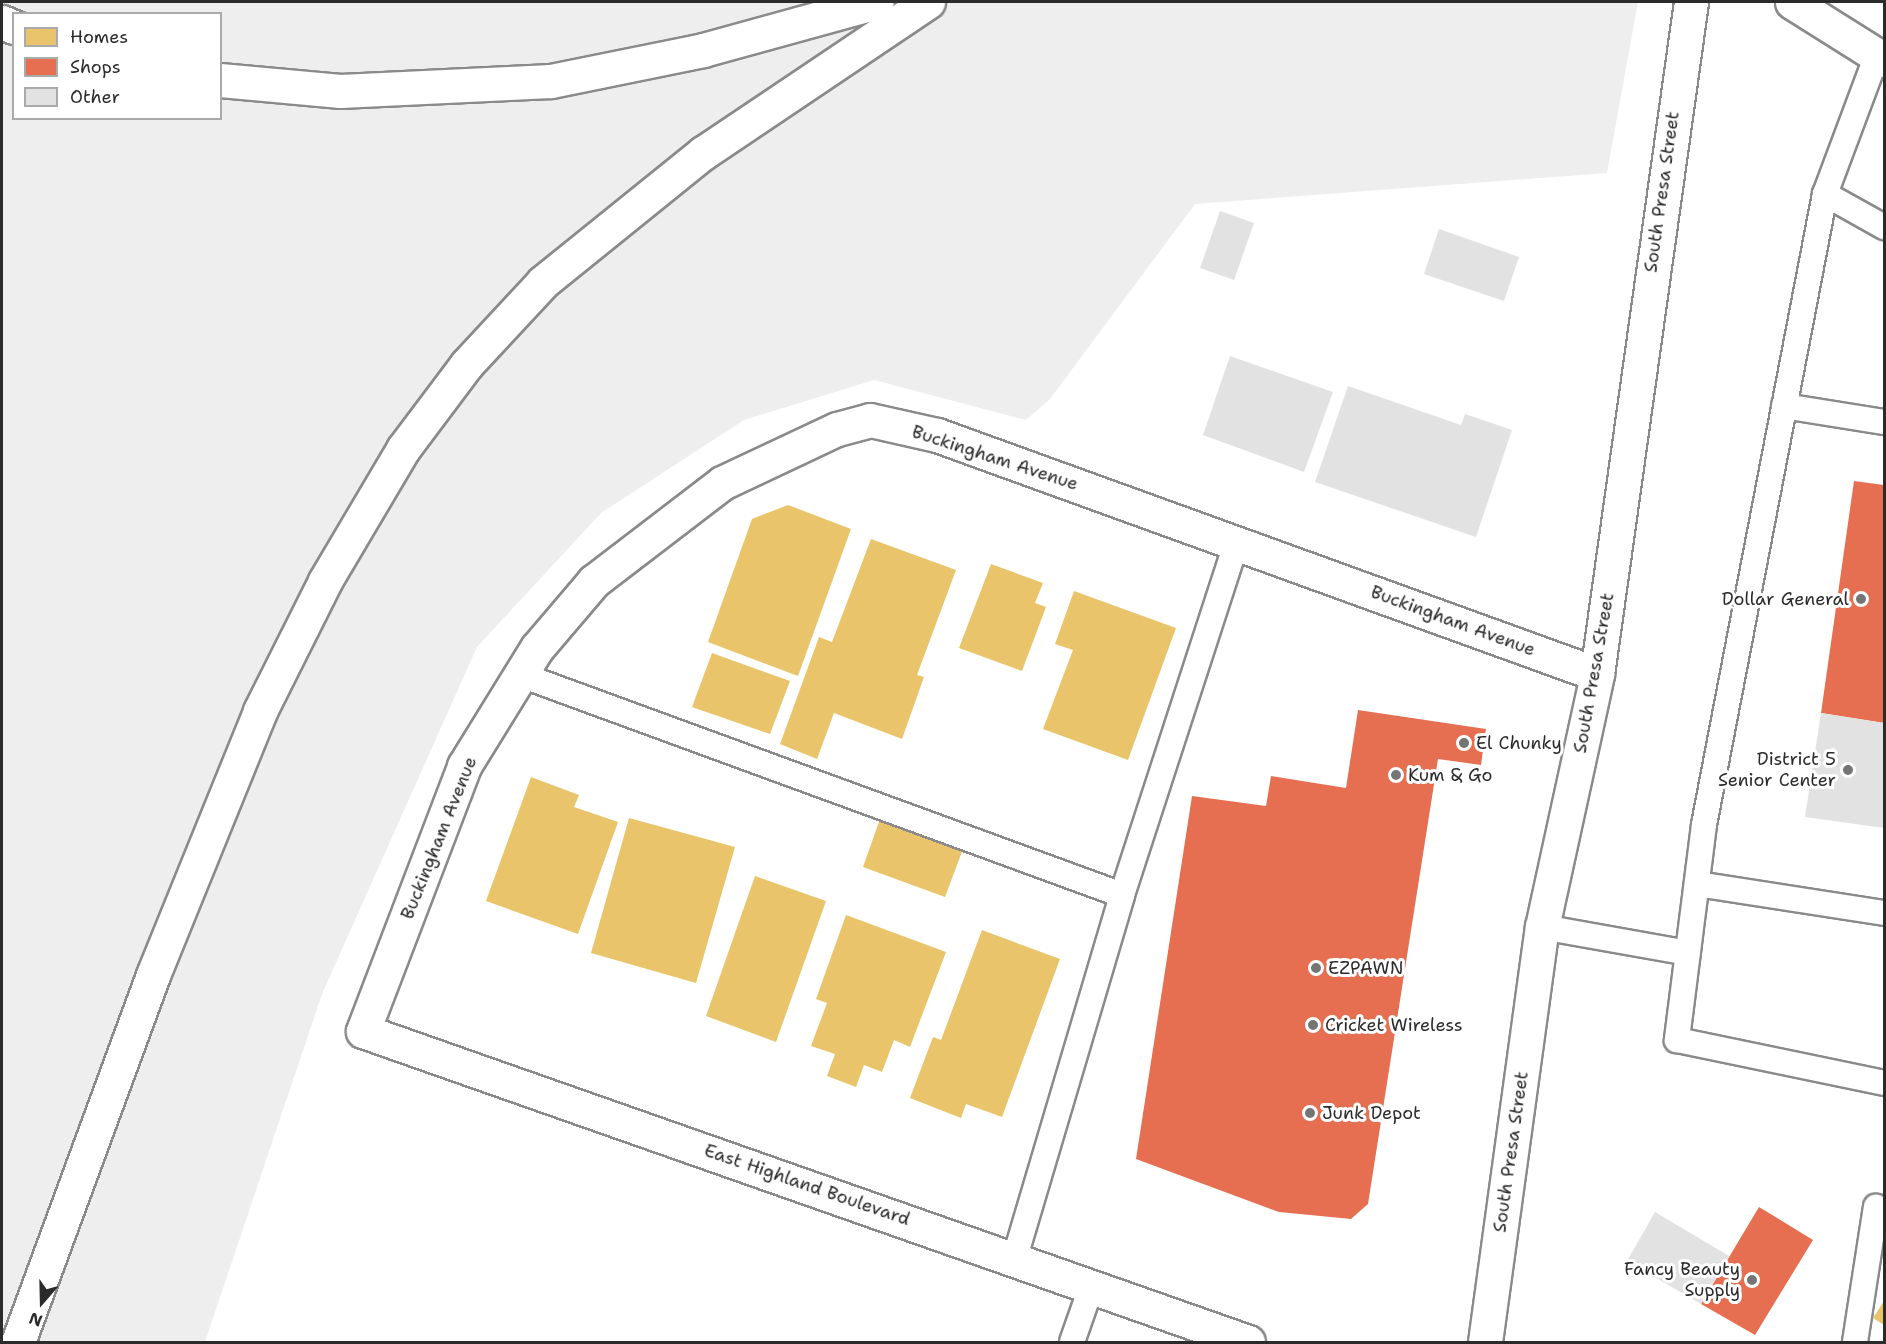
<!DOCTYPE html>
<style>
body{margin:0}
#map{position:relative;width:1886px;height:1344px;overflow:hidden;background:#fff;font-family:"Shantell Sans",sans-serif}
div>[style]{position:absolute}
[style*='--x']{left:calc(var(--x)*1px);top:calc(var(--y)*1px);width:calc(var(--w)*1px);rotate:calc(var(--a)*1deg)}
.built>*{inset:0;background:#eee}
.homes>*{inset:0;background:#e9c46a}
.shops>*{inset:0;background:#e76f51}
.building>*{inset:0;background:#e2e2e2}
.roads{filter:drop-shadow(2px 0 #8a8a8a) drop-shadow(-2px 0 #8a8a8a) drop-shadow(0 2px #8a8a8a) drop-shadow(0 -2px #8a8a8a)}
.lane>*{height:24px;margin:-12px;padding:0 12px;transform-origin:12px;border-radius:12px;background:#fff}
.street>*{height:33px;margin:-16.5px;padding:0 16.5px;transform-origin:16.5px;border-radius:16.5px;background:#fff}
.secondary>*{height:33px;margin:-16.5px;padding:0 16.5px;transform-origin:16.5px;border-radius:16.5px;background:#fff}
.highway>*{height:33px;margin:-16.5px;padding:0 16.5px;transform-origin:16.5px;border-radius:16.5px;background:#fff}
.dots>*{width:16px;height:16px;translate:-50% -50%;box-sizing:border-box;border:3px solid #fff;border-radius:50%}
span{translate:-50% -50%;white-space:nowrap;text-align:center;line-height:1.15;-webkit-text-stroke:6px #fff;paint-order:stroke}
.street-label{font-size:18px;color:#2b2b2b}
.poi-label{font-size:18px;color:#2b2b2b}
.right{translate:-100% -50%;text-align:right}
.left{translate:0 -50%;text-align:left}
.frame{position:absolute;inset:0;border:3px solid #2b2b2b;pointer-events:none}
.legend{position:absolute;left:12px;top:12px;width:210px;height:108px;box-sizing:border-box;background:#fff;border:2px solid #aaa;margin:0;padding:8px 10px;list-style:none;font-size:18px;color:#2b2b2b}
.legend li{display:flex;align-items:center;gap:12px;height:30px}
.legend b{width:30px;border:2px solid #aaa}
.north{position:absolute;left:12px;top:1272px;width:60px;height:60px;-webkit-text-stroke:4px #fff;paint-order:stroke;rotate:200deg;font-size:16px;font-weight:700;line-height:24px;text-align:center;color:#2b2b2b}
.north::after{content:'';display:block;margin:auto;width:21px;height:27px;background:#2b2b2b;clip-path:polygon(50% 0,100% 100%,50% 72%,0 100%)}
</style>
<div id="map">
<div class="built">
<div style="clip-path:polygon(evenodd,2px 2px,1638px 2px,1607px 173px,1195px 204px,1050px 399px,1026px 420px,874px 380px,744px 420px,601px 513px,477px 647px,322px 994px,205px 1342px,2px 1342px,2px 2px,14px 14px,220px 14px,220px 118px,14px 118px,14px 14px)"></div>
</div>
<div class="homes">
<div style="clip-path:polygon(788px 505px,851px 529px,798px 676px,708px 642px,752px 519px)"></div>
<div style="clip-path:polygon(871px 539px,956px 570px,917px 675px,924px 677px,902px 739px,834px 713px,817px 759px,780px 744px,819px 637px,832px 642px)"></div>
<div style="clip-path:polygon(991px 564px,1043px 583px,1035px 603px,1046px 607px,1022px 671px,959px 648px)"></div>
<div style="clip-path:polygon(1074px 591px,1176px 628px,1128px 760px,1043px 729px,1073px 650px,1055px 644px)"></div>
<div style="clip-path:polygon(712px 653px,790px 681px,770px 734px,692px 707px)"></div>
<div style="clip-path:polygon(531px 777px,579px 795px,574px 807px,618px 822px,578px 934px,486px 901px)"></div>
<div style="clip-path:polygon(629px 818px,735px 847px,696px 983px,591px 953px)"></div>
<div style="clip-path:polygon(880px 819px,963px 849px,945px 897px,863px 867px)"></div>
<div style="clip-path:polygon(755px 876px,826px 901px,776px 1042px,706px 1016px)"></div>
<div style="clip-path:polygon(846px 915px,946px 952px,910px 1047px,894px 1040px,882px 1072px,864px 1065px,856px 1087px,827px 1076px,835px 1054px,811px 1046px,827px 1003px,816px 999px)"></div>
<div style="clip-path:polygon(982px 930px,1060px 959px,1002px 1117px,966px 1104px,961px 1118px,910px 1098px,933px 1037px,941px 1040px)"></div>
<div style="clip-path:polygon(1884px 1301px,1884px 1325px,1873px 1318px)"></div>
</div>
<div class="shops">
<div style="clip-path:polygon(1854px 481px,1884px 485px,1884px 723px,1821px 713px)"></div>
<div style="clip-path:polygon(1358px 710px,1486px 729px,1481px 765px,1438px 759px,1368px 1204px,1351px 1219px,1279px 1212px,1136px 1159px,1192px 796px,1266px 806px,1271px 776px,1346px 788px)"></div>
<div style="clip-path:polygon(1759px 1207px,1813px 1240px,1755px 1335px,1701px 1304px)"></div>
</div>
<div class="building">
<div style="clip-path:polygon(1220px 211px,1254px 223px,1234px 280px,1200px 268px)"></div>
<div style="clip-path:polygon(1439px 229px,1519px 257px,1504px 301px,1424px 274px)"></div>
<div style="clip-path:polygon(1230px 356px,1333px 392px,1304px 472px,1203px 435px)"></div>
<div style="clip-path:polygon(1348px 386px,1461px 425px,1465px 414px,1512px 430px,1476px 537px,1315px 482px)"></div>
<div style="clip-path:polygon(1821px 713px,1884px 723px,1884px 828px,1805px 817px)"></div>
<div style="clip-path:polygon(1655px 1212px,1729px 1256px,1701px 1304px,1627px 1261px)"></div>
</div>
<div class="roads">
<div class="lane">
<div style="--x:1877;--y:55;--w:148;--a:110.5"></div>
<div style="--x:1825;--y:194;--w:642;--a:100.86"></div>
<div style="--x:1704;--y:825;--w:217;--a:97.2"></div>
<div style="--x:1677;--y:1040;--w:211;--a:11.7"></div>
<div style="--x:1825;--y:194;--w:68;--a:29.2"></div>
<div style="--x:1784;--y:406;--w:101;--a:9.1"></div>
<div style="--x:521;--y:675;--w:640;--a:20.11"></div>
<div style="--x:1697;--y:884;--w:189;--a:8.8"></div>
<div style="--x:1542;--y:927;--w:148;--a:10.1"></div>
<div style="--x:1015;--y:1257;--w:377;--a:-73.5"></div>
<div style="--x:1122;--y:895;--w:371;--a:-72"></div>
<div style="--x:1072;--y:1342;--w:60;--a:-70.7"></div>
<div style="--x:1855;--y:1342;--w:137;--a:-81.2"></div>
</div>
<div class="street">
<div style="--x:1792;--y:2;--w:109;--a:32.2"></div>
<div style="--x:1248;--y:1342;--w:938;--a:-160.64"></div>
<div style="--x:363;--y:1031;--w:284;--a:-69.1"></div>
<div style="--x:464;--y:766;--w:139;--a:-58.3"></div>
<div style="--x:537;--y:648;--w:88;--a:-49.6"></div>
<div style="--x:594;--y:581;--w:161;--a:-37.4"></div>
<div style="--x:722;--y:483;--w:127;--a:-25.2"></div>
<div style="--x:837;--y:429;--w:34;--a:-15"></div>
<div style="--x:870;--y:420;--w:69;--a:12.6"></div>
<div style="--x:937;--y:435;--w:702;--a:19.91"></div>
</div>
<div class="secondary">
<div style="--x:1485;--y:1342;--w:419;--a:-82.2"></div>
<div style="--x:1542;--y:927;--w:259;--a:-77.7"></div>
<div style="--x:1597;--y:674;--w:679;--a:-82.04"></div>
</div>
<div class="highway">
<div style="--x:2;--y:22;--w:13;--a:23"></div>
<div style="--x:220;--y:80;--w:121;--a:5.2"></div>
<div style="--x:340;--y:91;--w:211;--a:-2.7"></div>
<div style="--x:551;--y:81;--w:155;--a:-11.5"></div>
<div style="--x:703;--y:50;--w:180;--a:-15.4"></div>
<div style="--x:18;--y:1342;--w:391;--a:-69.8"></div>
<div style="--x:153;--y:975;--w:285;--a:-67.9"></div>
<div style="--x:260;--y:711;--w:145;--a:-63.4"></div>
<div style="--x:325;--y:581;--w:153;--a:-59.4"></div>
<div style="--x:403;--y:449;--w:105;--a:-53.1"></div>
<div style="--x:466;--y:365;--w:113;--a:-47.1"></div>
<div style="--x:543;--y:282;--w:206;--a:-38.9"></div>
<div style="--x:703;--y:153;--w:271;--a:-33.9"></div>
</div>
</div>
<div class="dots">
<div style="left:1861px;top:599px;background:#757575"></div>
<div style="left:1464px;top:743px;background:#757575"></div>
<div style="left:1848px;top:770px;background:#757575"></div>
<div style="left:1396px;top:775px;background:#757575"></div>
<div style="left:1316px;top:968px;background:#757575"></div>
<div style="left:1313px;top:1025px;background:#757575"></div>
<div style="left:1310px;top:1113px;background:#757575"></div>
<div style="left:1752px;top:1280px;background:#757575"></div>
</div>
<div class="street-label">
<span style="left:1662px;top:192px;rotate:-82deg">South Presa Street</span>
<span style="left:995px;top:458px;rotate:18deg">Buckingham Avenue</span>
<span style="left:1453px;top:621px;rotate:20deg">Buckingham Avenue</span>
<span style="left:1594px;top:673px;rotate:-80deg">South Presa Street</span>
<span style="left:439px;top:838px;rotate:-68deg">Buckingham Avenue</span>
<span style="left:1511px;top:1152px;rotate:-82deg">South Presa Street</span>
<span style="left:807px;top:1185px;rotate:19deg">East Highland Boulevard</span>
</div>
<div class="poi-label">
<span class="right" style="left:1849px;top:599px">Dollar General</span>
<span class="left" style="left:1476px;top:743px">El Chunky</span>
<span class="right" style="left:1836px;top:770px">District 5<br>Senior Center</span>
<span class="left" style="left:1408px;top:775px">Kum &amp; Go</span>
<span class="left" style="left:1328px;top:968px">EZPAWN</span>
<span class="left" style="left:1325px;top:1025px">Cricket Wireless</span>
<span class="left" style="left:1322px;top:1113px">Junk Depot</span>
<span class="right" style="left:1740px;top:1280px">Fancy Beauty<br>Supply</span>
</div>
<div class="frame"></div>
<ul class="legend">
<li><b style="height:16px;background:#e9c46a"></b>Homes</li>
<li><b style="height:16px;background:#e76f51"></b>Shops</li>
<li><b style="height:16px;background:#e2e2e2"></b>Other</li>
</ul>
<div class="north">N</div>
</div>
